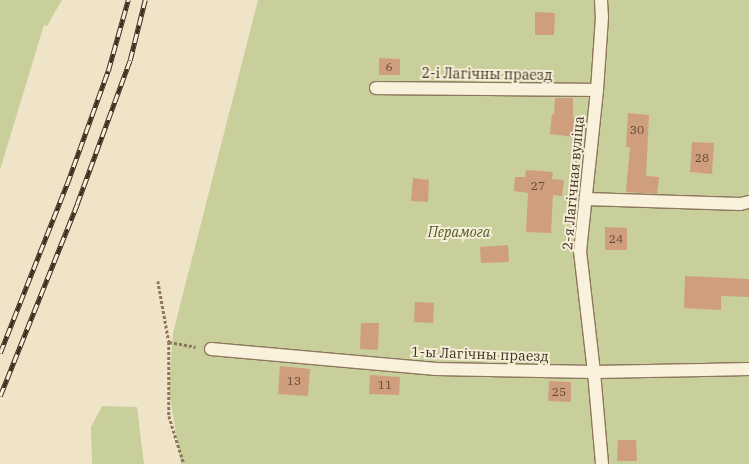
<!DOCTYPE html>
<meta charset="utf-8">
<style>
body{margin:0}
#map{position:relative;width:749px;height:464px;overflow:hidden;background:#f0e4c8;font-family:"IBM Plex Serif",serif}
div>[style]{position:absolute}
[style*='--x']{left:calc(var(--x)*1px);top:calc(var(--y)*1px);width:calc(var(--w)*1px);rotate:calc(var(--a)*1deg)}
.green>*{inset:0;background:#c9cf9b}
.building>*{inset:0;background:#cf9f7d}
.path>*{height:2.5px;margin-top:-1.25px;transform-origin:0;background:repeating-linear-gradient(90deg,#8d765c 0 3px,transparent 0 5px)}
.roads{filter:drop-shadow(1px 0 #8d765c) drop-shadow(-1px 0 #8d765c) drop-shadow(0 1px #8d765c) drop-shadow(0 -1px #8d765c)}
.service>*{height:12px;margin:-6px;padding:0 6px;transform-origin:6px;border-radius:6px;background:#faf1dc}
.rail>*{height:4.5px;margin-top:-2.25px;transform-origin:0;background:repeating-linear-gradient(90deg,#f7eed8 0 9px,#3d2e20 0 18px);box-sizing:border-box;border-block:1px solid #3d2e20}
span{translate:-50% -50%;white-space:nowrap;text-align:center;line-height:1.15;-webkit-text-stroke:4px #f7eed8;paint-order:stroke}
.number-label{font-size:12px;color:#624a37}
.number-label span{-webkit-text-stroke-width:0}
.street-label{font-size:14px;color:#3d2e20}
.park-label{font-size:14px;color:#4d5a26;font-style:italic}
</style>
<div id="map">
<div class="green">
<div style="clip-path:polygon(0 0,62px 0,47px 26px,44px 25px,0 170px)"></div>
<div style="clip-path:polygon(258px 0,749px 0,749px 464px,181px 464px,169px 390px,173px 333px)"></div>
<div style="clip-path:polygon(102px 406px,137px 407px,144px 464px,92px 464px,91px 427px)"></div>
</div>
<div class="building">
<div style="clip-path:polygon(535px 12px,555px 13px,554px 35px,535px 35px)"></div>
<div style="clip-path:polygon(379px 58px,400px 59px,400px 75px,379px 75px)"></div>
<div style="clip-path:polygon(555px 98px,573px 98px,573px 117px,577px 118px,575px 137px,550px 134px,552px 114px,554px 115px)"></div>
<div style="clip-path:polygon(628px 113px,649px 115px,646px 176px,659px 177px,657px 194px,626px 192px,630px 147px,626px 147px)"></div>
<div style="clip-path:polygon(692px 142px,714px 143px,712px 174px,690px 172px)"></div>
<div style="clip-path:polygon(526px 170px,553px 172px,552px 179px,564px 180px,562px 196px,553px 195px,551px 233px,526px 232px,528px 193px,514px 191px,515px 177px,525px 177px)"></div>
<div style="clip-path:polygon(413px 178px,429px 180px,428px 202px,411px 201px)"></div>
<div style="clip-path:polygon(605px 227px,627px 228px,627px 250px,605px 250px)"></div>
<div style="clip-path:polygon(508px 245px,509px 262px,481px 263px,480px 247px)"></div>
<div style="clip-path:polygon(685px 276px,749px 279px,749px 297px,721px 296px,721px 310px,684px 308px)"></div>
<div style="clip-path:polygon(415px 302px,434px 303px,433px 323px,414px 322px)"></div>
<div style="clip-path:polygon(361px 323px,379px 323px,378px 350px,360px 349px)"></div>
<div style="clip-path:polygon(280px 366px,310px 369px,308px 396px,278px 394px)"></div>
<div style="clip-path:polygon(370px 375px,400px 377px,399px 395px,369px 394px)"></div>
<div style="clip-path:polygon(549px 381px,571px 382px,571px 402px,548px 401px)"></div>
<div style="clip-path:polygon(618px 440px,636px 440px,637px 461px,617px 461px)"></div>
</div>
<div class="path">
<div style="--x:158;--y:281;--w:62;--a:79.8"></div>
<div style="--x:169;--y:342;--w:27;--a:10"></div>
<div style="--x:169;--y:342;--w:74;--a:90"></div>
<div style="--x:169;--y:416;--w:50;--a:72.6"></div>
</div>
<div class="roads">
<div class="service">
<div style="--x:601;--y:0;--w:17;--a:87"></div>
<div style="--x:602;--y:17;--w:73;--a:93.9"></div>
<div style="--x:597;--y:90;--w:162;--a:96"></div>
<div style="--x:580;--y:251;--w:122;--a:83.4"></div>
<div style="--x:594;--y:372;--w:92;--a:85"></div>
<div style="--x:376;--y:88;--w:221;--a:0.5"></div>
<div style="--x:586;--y:199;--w:154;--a:1.9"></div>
<div style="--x:740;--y:204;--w:9;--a:-13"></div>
<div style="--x:211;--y:349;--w:226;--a:5.1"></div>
<div style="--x:436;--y:369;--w:158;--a:1.1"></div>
<div style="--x:594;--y:372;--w:155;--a:-1.1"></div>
</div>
</div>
<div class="rail">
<div style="--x:0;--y:353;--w:182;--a:-68.4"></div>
<div style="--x:67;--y:184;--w:120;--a:-70.1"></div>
<div style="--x:108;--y:71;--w:74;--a:-74.3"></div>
<div style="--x:0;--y:396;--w:207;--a:-68.1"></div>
<div style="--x:77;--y:204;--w:153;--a:-69.8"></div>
<div style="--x:130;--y:60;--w:62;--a:-76"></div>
</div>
<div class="number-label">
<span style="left:389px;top:67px">6</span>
<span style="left:637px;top:130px">30</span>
<span style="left:702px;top:158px">28</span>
<span style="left:538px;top:186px">27</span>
<span style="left:616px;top:239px">24</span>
<span style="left:294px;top:381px">13</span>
<span style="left:385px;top:385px">11</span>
<span style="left:559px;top:392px">25</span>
</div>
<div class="street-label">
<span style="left:487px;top:74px;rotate:1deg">2-і Лагічны праезд</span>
<span style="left:573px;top:183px;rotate:-85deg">2-я Лагічная вуліца</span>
<span style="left:480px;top:354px;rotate:2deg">1-ы Лагічны праезд</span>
</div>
<div class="park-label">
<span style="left:459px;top:232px">Перамога</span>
</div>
</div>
